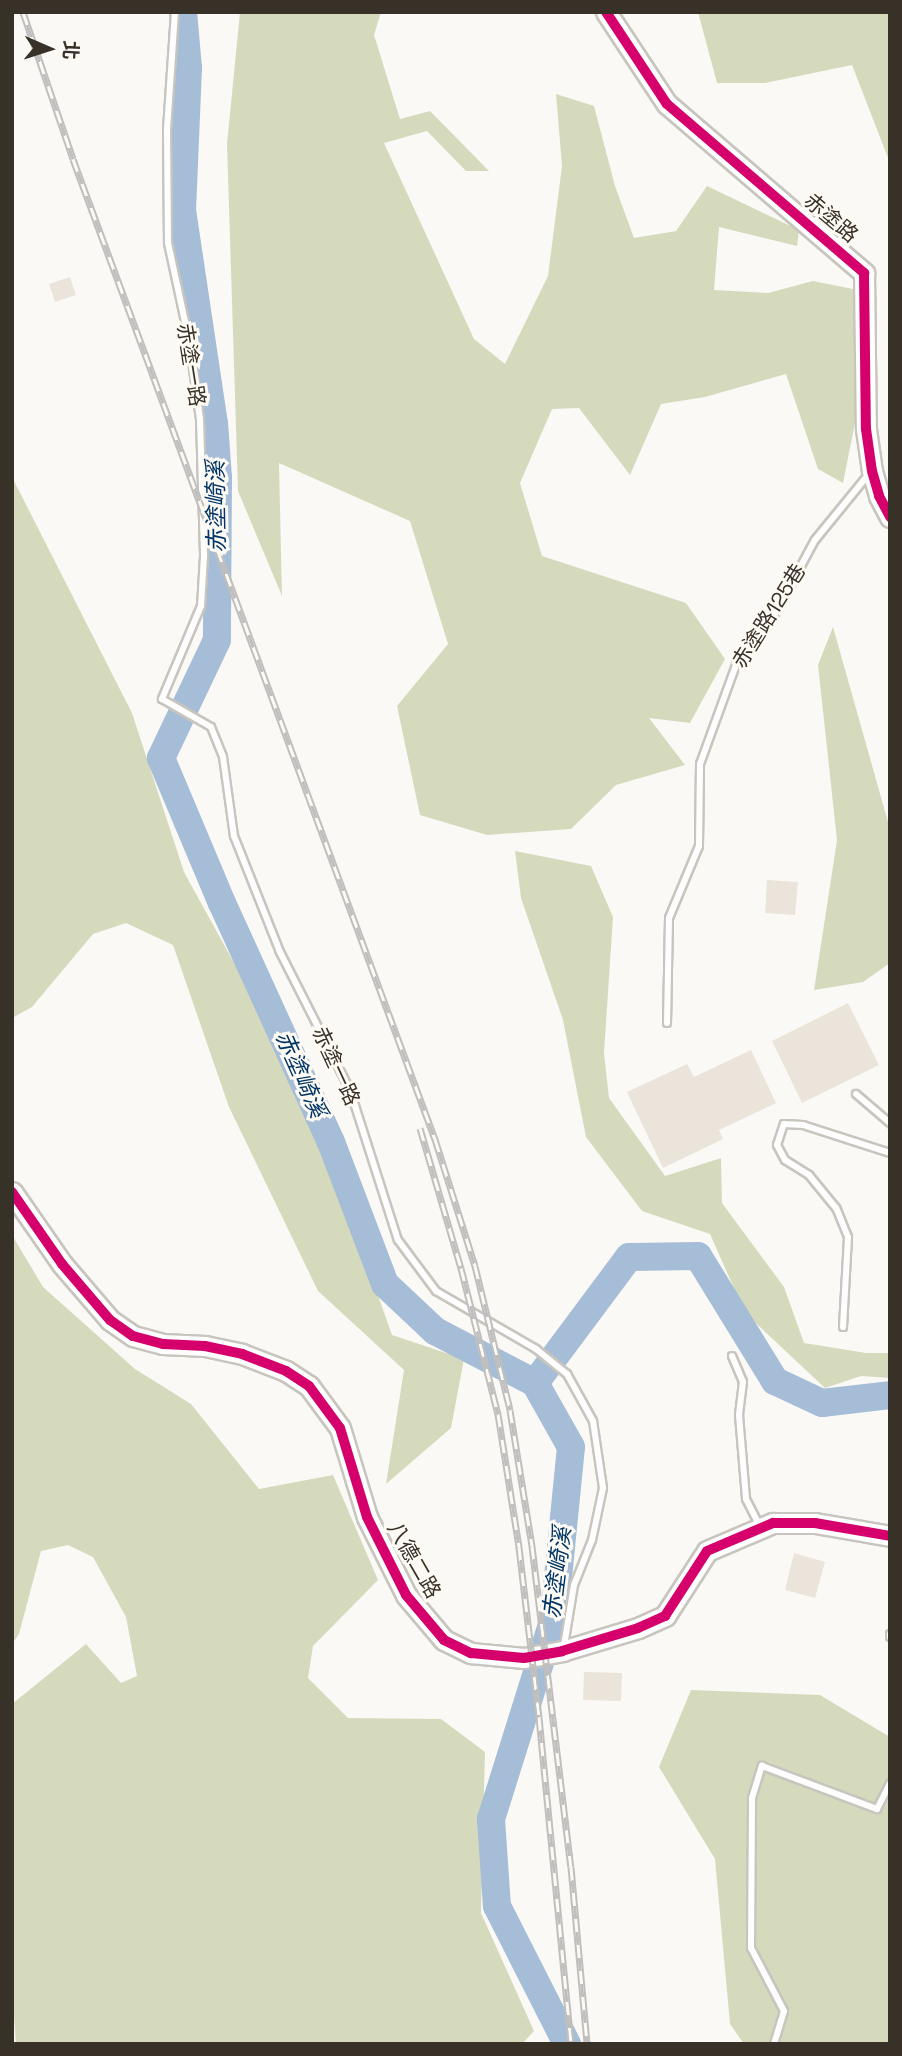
<!DOCTYPE html>
<meta charset="utf-8">
<style>
body{margin:0}
#map{position:relative;width:902px;height:2056px;overflow:hidden;background:#fbf9f6;font-family:"Space Grotesk","Noto Sans TC",sans-serif}
div>[style]{position:absolute}
[style*='--x']{left:calc(var(--x)*1px);top:calc(var(--y)*1px);width:calc(var(--w)*1px);rotate:calc(var(--a)*1deg)}
.forest>*{inset:0;background:#d6dabd}
.river>*{height:28px;margin:-14px;padding:0 14px;transform-origin:14px;border-radius:14px;background:#a6bdd7}
.building>*{inset:0;background:#eae4da}
.roads{filter:drop-shadow(2px 0 #c8c5be) drop-shadow(-2px 0 #c8c5be) drop-shadow(0 2px #c8c5be) drop-shadow(0 -2px #c8c5be)}
.lane>*{height:6px;margin:-3px;padding:0 3px;transform-origin:3px;border-radius:3px;background:#fefefe}
.secondary>*{height:19px;margin:-9.5px;padding:0 9.5px;transform-origin:9.5px;border-radius:9.5px;background:#fefefe}
.rail>*{height:7px;margin-top:-3.5px;transform-origin:0;background:repeating-linear-gradient(90deg,#fdfaf4 0 13px,#c0bfbe 0 26px);box-sizing:border-box;border-block:2px solid #c0bfbe}
.cycleway>*{height:10px;margin:-5px;padding:0 5px;transform-origin:5px;border-radius:5px;background:#d6006c}
span{translate:-50% -50%;white-space:nowrap;text-align:center;line-height:1.15;-webkit-text-stroke:6px #fdfaf4;paint-order:stroke}
.street-label{font-size:21px;color:#373127}
.water-label{font-size:23px;color:#003565;font-style:italic}
.frame{position:absolute;inset:0;border:14px solid #373127;pointer-events:none}
.north{position:absolute;left:14px;top:14px;width:70px;height:70px;-webkit-text-stroke:5px #fdfaf4;paint-order:stroke;rotate:93deg;font-size:19px;font-weight:700;line-height:28px;text-align:center;color:#373127}
.north::after{content:'';display:block;margin:auto;width:24px;height:32px;background:#373127;clip-path:polygon(50% 0,100% 100%,50% 72%,0 100%)}
</style>
<div id="map">
<div class="forest">
<div style="clip-path:polygon(240px 12px,381px 12px,374px 35px,400px 119px,430px 111px,489px 171px,466px 171px,427px 131px,384px 143px,474px 339px,505px 364px,548px 276px,562px 166px,556px 94px,594px 106px,615px 186px,634px 238px,676px 231px,707px 186px,799px 230px,797px 246px,719px 227px,714px 290px,768px 293px,813px 281px,853px 289px,856px 418px,843px 483px,818px 469px,786px 374px,705px 397px,661px 404px,630px 475px,579px 408px,552px 409px,520px 483px,542px 556px,686px 603px,725px 659px,690px 723px,649px 718px,685px 765px,616px 785px,571px 829px,487px 835px,420px 815px,397px 706px,448px 644px,410px 521px,279px 463px,282px 596px,238px 491px,227px 144px)"></div>
<div style="clip-path:polygon(698px 12px,890px 12px,890px 163px,852px 65px,765px 83px,717px 83px)"></div>
<div style="clip-path:polygon(12px 477px,132px 713px,184px 872px,308px 1097px,392px 1335px,464px 1359px,451px 1428px,386px 1484px,404px 1370px,318px 1291px,229px 1107px,173px 945px,126px 923px,93px 934px,32px 1007px,12px 1018px)"></div>
<div style="clip-path:polygon(833px 627px,890px 829px,890px 963px,863px 982px,814px 990px,837px 840px,818px 665px)"></div>
<div style="clip-path:polygon(515px 851px,591px 866px,613px 917px,604px 1053px,609px 1098px,665px 1176px,721px 1158px,722px 1203px,784px 1287px,804px 1343px,866px 1353px,890px 1353px,890px 1378px,861px 1376px,825px 1388px,745px 1313px,710px 1234px,642px 1211px,586px 1137px,563px 1020px,521px 898px)"></div>
<div style="clip-path:polygon(12px 1235px,43px 1287px,135px 1369px,191px 1404px,259px 1489px,333px 1475px,378px 1580px,313px 1646px,308px 1678px,348px 1718px,441px 1719px,485px 1752px,481px 1913px,534px 2031px,522px 2044px,16px 2044px,12px 1988px,12px 1704px,86px 1644px,121px 1683px,137px 1676px,126px 1617px,93px 1557px,68px 1545px,41px 1551px,19px 1634px,12px 1644px)"></div>
<div style="clip-path:polygon(691px 1690px,820px 1695px,890px 1737px,890px 2044px,744px 2044px,730px 2024px,715px 1859px,659px 1767px)"></div>
</div>
<div class="river">
<div style="--x:183;--y:12;--w:56;--a:84.9"></div>
<div style="--x:188;--y:68;--w:142;--a:92.4"></div>
<div style="--x:182;--y:210;--w:215;--a:81.5"></div>
<div style="--x:214;--y:423;--w:55;--a:85.8"></div>
<div style="--x:218;--y:478;--w:162;--a:90.4"></div>
<div style="--x:217;--y:640;--w:131;--a:115.4"></div>
<div style="--x:161;--y:758;--w:157;--a:67.2"></div>
<div style="--x:222;--y:903;--w:263;--a:65.5"></div>
<div style="--x:331;--y:1142;--w:152;--a:69.2"></div>
<div style="--x:385;--y:1284;--w:69;--a:43.2"></div>
<div style="--x:435;--y:1331;--w:113;--a:27.5"></div>
<div style="--x:535;--y:1383;--w:73;--a:60.6"></div>
<div style="--x:571;--y:1447;--w:172;--a:95.7"></div>
<div style="--x:554;--y:1618;--w:211;--a:107.4"></div>
<div style="--x:491;--y:1819;--w:87;--a:86.1"></div>
<div style="--x:497;--y:1906;--w:155;--a:63.1"></div>
<div style="--x:535;--y:1383;--w:157;--a:-53.3"></div>
<div style="--x:629;--y:1257;--w:69;--a:-0.8"></div>
<div style="--x:698;--y:1256;--w:147;--a:58.4"></div>
<div style="--x:775;--y:1381;--w:52;--a:25.1"></div>
<div style="--x:822;--y:1403;--w:68;--a:-6.7"></div>
</div>
<div class="building">
<div style="clip-path:polygon(70px 277px,76px 295px,55px 302px,49px 284px)"></div>
<div style="clip-path:polygon(767px 880px,798px 882px,795px 915px,765px 913px)"></div>
<div style="clip-path:polygon(848px 1003px,879px 1065px,802px 1103px,772px 1041px)"></div>
<div style="clip-path:polygon(751px 1050px,776px 1103px,719px 1130px,723px 1139px,663px 1168px,627px 1092px,687px 1064px,694px 1077px)"></div>
<div style="clip-path:polygon(794px 1553px,825px 1562px,815px 1598px,785px 1590px)"></div>
<div style="clip-path:polygon(584px 1672px,622px 1673px,621px 1701px,583px 1700px)"></div>
</div>
<div class="roads">
<div class="lane">
<div style="--x:175;--y:12;--w:118;--a:93.9"></div>
<div style="--x:167;--y:130;--w:113;--a:89.5"></div>
<div style="--x:168;--y:243;--w:99;--a:77.8"></div>
<div style="--x:189;--y:340;--w:80;--a:82.1"></div>
<div style="--x:200;--y:419;--w:137;--a:88.3"></div>
<div style="--x:204;--y:556;--w:50;--a:93.4"></div>
<div style="--x:201;--y:606;--w:101;--a:112.8"></div>
<div style="--x:162;--y:699;--w:56;--a:29.7"></div>
<div style="--x:211;--y:727;--w:32;--a:68"></div>
<div style="--x:223;--y:757;--w:80;--a:82.1"></div>
<div style="--x:234;--y:836;--w:125;--a:68.4"></div>
<div style="--x:280;--y:952;--w:155;--a:63.1"></div>
<div style="--x:350;--y:1090;--w:157;--a:72.3"></div>
<div style="--x:398;--y:1240;--w:64;--a:53.3"></div>
<div style="--x:436;--y:1291;--w:116;--a:30.1"></div>
<div style="--x:536;--y:1349;--w:40;--a:39"></div>
<div style="--x:567;--y:1374;--w:54;--a:61"></div>
<div style="--x:593;--y:1421;--w:68;--a:81.5"></div>
<div style="--x:603;--y:1488;--w:53;--a:101.9"></div>
<div style="--x:592;--y:1540;--w:48;--a:111.8"></div>
<div style="--x:574;--y:1585;--w:62;--a:99.3"></div>
<div style="--x:667;--y:1023;--w:105;--a:-88.9"></div>
<div style="--x:669;--y:918;--w:78;--a:-67.4"></div>
<div style="--x:699;--y:846;--w:82;--a:-89.3"></div>
<div style="--x:700;--y:764;--w:117;--a:-70"></div>
<div style="--x:740;--y:654;--w:51;--a:-48.2"></div>
<div style="--x:774;--y:616;--w:86;--a:-61.7"></div>
<div style="--x:815;--y:540;--w:84;--a:-50.8"></div>
<div style="--x:856;--y:1094;--w:45;--a:40.5"></div>
<div style="--x:843;--y:1327;--w:90;--a:-86.8"></div>
<div style="--x:848;--y:1237;--w:31;--a:-112"></div>
<div style="--x:836;--y:1208;--w:43;--a:-129.3"></div>
<div style="--x:809;--y:1175;--w:28;--a:-148"></div>
<div style="--x:785;--y:1160;--w:17;--a:-118"></div>
<div style="--x:777;--y:1145;--w:22;--a:-72"></div>
<div style="--x:784;--y:1124;--w:19;--a:3"></div>
<div style="--x:803;--y:1125;--w:91;--a:17.8"></div>
<div style="--x:732;--y:1356;--w:28;--a:67"></div>
<div style="--x:743;--y:1382;--w:33;--a:97"></div>
<div style="--x:739;--y:1415;--w:84;--a:85.2"></div>
<div style="--x:746;--y:1499;--w:30;--a:63"></div>
<div style="--x:890;--y:1634;--w:3;--a:90"></div>
<div style="--x:774;--y:2044;--w:34;--a:-73"></div>
<div style="--x:784;--y:2011;--w:71;--a:-117.6"></div>
<div style="--x:751;--y:1948;--w:150;--a:-89.6"></div>
<div style="--x:752;--y:1798;--w:34;--a:-73"></div>
<div style="--x:762;--y:1766;--w:123;--a:20.5"></div>
<div style="--x:877;--y:1809;--w:29;--a:-63"></div>
</div>
<div class="secondary">
<div style="--x:606;--y:12;--w:110;--a:56.5"></div>
<div style="--x:667;--y:104;--w:260;--a:40.6"></div>
<div style="--x:864;--y:273;--w:156;--a:89.3"></div>
<div style="--x:866;--y:429;--w:42;--a:81.9"></div>
<div style="--x:872;--y:471;--w:26;--a:74"></div>
<div style="--x:879;--y:496;--w:24;--a:62"></div>
<div style="--x:12;--y:1192;--w:88;--a:55.2"></div>
<div style="--x:62;--y:1264;--w:74;--a:49.4"></div>
<div style="--x:110;--y:1320;--w:28;--a:35"></div>
<div style="--x:133;--y:1336;--w:31;--a:15"></div>
<div style="--x:163;--y:1344;--w:42;--a:2.7"></div>
<div style="--x:205;--y:1346;--w:38;--a:12"></div>
<div style="--x:242;--y:1354;--w:47;--a:21.1"></div>
<div style="--x:286;--y:1371;--w:27;--a:33"></div>
<div style="--x:309;--y:1386;--w:52;--a:53.6"></div>
<div style="--x:340;--y:1428;--w:93;--a:73.1"></div>
<div style="--x:367;--y:1517;--w:87;--a:63.4"></div>
<div style="--x:406;--y:1595;--w:59;--a:49.8"></div>
<div style="--x:444;--y:1640;--w:30;--a:26"></div>
<div style="--x:471;--y:1653;--w:53;--a:5.4"></div>
<div style="--x:524;--y:1658;--w:39;--a:-10"></div>
<div style="--x:562;--y:1651;--w:79;--a:-16.8"></div>
<div style="--x:638;--y:1628;--w:30;--a:-24"></div>
<div style="--x:665;--y:1616;--w:77;--a:-57.1"></div>
<div style="--x:707;--y:1551;--w:72;--a:-23"></div>
<div style="--x:773;--y:1523;--w:42;--a:0"></div>
<div style="--x:815;--y:1523;--w:76;--a:9.8"></div>
</div>
</div>
<div class="rail">
<div style="--x:23;--y:12;--w:155;--a:71.2"></div>
<div style="--x:73;--y:159;--w:1045;--a:69.73"></div>
<div style="--x:435;--y:1139;--w:133;--a:72.5"></div>
<div style="--x:475;--y:1266;--w:148;--a:76.3"></div>
<div style="--x:510;--y:1410;--w:138;--a:80.8"></div>
<div style="--x:532;--y:1546;--w:323;--a:83.1"></div>
<div style="--x:571;--y:1867;--w:178;--a:84.8"></div>
<div style="--x:420;--y:1128;--w:146;--a:73.7"></div>
<div style="--x:461;--y:1268;--w:151;--a:75.8"></div>
<div style="--x:498;--y:1414;--w:135;--a:81"></div>
<div style="--x:519;--y:1547;--w:171;--a:83.3"></div>
<div style="--x:539;--y:1717;--w:329;--a:84.4"></div>
</div>
<div class="cycleway">
<div style="--x:606;--y:12;--w:110;--a:56.5"></div>
<div style="--x:667;--y:104;--w:260;--a:40.6"></div>
<div style="--x:864;--y:273;--w:156;--a:89.3"></div>
<div style="--x:866;--y:429;--w:42;--a:81.9"></div>
<div style="--x:872;--y:471;--w:26;--a:74"></div>
<div style="--x:879;--y:496;--w:24;--a:62"></div>
<div style="--x:12;--y:1192;--w:88;--a:55.2"></div>
<div style="--x:62;--y:1264;--w:74;--a:49.4"></div>
<div style="--x:110;--y:1320;--w:28;--a:35"></div>
<div style="--x:133;--y:1336;--w:31;--a:15"></div>
<div style="--x:163;--y:1344;--w:42;--a:2.7"></div>
<div style="--x:205;--y:1346;--w:38;--a:12"></div>
<div style="--x:242;--y:1354;--w:47;--a:21.1"></div>
<div style="--x:286;--y:1371;--w:27;--a:33"></div>
<div style="--x:309;--y:1386;--w:52;--a:53.6"></div>
<div style="--x:340;--y:1428;--w:93;--a:73.1"></div>
<div style="--x:367;--y:1517;--w:87;--a:63.4"></div>
<div style="--x:406;--y:1595;--w:59;--a:49.8"></div>
<div style="--x:444;--y:1640;--w:30;--a:26"></div>
<div style="--x:471;--y:1653;--w:53;--a:5.4"></div>
<div style="--x:524;--y:1658;--w:39;--a:-10"></div>
<div style="--x:562;--y:1651;--w:79;--a:-16.8"></div>
<div style="--x:638;--y:1628;--w:30;--a:-24"></div>
<div style="--x:665;--y:1616;--w:77;--a:-57.1"></div>
<div style="--x:707;--y:1551;--w:72;--a:-23"></div>
<div style="--x:773;--y:1523;--w:42;--a:0"></div>
<div style="--x:815;--y:1523;--w:76;--a:9.8"></div>
</div>
<div class="street-label">
<span style="left:831px;top:218px;rotate:40deg">赤塗路</span>
<span style="left:191px;top:365px;rotate:81deg">赤塗一路</span>
<span style="left:769px;top:616px;rotate:-58deg">赤塗路125巷</span>
<span style="left:336px;top:1066px;rotate:65deg">赤塗一路</span>
<span style="left:414px;top:1560px;rotate:60deg">八德二路</span>
</div>
<div class="water-label">
<span style="left:216px;top:507px;rotate:-91deg">赤塗崎溪</span>
<span style="left:301px;top:1074px;rotate:66deg">赤塗崎溪</span>
<span style="left:557px;top:1573px;rotate:-83deg">赤塗崎溪</span>
</div>
<div class="frame"></div>
<div class="north">北</div>
</div>
